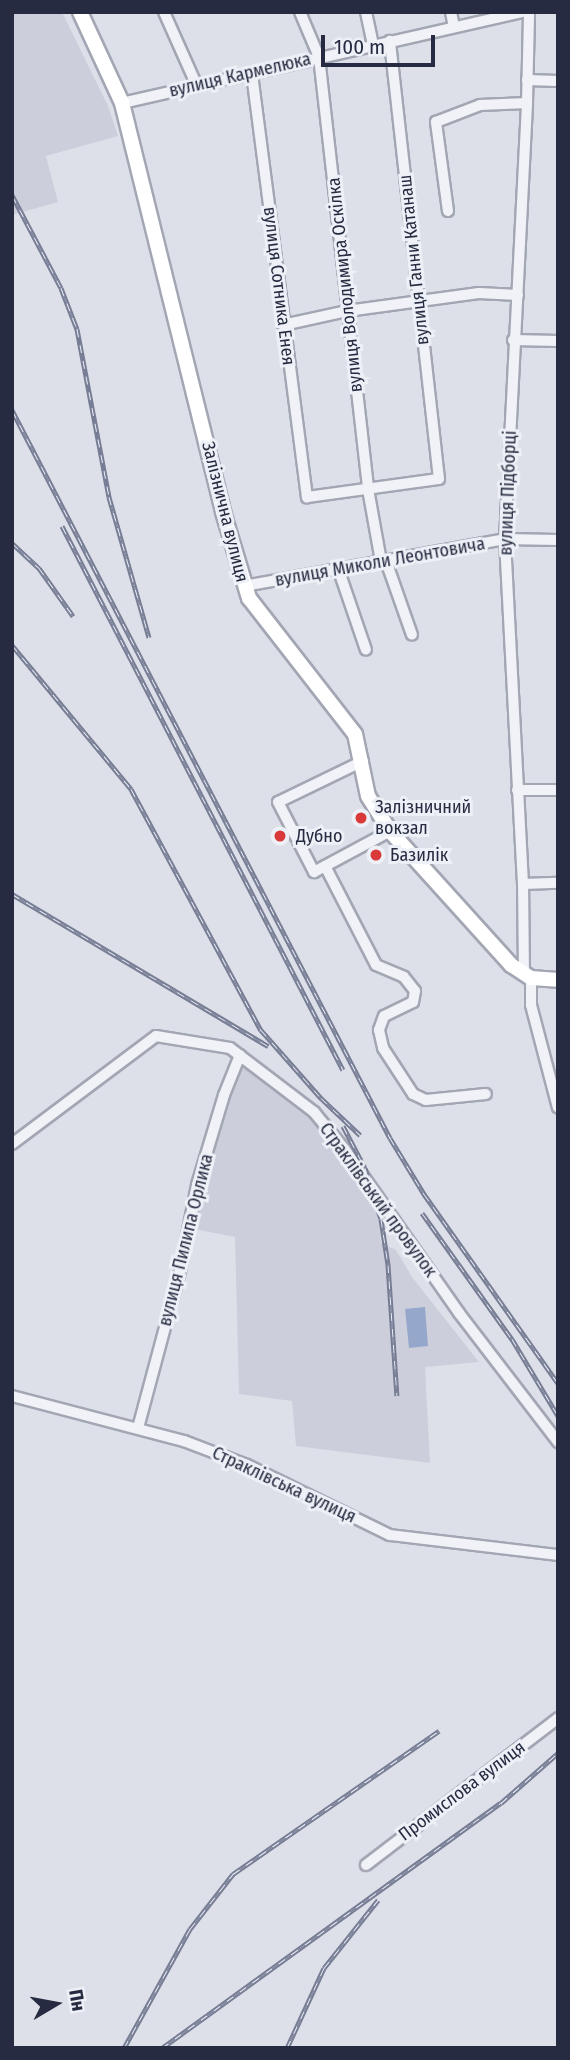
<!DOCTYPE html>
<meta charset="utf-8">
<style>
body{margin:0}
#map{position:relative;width:570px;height:2060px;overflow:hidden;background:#dee0e9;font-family:"Fira Sans Condensed",sans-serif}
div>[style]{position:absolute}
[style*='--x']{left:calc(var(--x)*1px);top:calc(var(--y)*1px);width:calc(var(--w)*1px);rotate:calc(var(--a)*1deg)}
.built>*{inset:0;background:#cccfdb}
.water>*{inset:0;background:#96a7cc}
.roads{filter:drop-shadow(2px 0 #a3a6b3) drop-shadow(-2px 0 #a3a6b3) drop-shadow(0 2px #a3a6b3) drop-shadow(0 -2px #a3a6b3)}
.minor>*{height:10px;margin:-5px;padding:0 5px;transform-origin:5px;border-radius:5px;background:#f1f2f7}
.major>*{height:14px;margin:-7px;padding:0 7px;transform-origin:7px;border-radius:7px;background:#fff}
.rail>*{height:5px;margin-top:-2.5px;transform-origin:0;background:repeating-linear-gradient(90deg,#edf0f6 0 8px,#767d94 0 16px);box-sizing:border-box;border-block:2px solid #767d94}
.dots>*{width:19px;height:19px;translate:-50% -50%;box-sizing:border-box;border:4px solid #edf0f6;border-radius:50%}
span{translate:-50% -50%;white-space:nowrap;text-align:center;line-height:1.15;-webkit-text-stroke:6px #edf0f6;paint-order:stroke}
.street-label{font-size:18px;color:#262b41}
.poi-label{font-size:18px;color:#262b41}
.left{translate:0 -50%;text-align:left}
.frame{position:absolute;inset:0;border:14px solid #262b41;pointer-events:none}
.north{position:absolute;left:21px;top:1969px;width:70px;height:70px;-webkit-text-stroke:5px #edf0f6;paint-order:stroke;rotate:80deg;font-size:19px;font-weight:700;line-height:28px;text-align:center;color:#262b41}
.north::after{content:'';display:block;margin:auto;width:24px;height:32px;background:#262b41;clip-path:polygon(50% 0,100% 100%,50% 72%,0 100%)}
.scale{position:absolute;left:321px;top:35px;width:114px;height:32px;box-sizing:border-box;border:4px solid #262b41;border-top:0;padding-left:9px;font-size:21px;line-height:24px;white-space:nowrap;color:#262b41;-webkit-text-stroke:5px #edf0f6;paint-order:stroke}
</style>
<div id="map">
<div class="built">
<div style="clip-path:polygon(12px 12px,62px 12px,108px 106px,118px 136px,46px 156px,58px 202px,12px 215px)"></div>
<div style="clip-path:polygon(240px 1055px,314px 1112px,376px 1195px,381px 1243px,396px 1250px,412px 1277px,479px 1362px,425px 1367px,430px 1463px,296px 1446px,292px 1401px,239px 1394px,235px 1237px,189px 1228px)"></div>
</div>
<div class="water">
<div style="clip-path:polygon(425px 1307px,428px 1346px,409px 1348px,405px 1309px)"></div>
</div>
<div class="roads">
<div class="minor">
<div style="--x:164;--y:12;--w:81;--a:66"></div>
<div style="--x:300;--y:12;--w:49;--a:67.1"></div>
<div style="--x:319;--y:57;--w:435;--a:83.5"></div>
<div style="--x:368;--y:489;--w:73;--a:79.8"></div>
<div style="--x:366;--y:12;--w:34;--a:78"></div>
<div style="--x:451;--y:12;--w:15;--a:79"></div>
<div style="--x:252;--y:74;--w:427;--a:82.6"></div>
<div style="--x:307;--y:497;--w:133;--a:-7.8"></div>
<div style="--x:439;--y:479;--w:441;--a:-96.4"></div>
<div style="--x:527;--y:80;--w:31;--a:2"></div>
<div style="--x:122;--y:103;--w:410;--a:-12.8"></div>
<div style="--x:448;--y:211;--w:90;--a:-97.7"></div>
<div style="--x:436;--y:122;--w:47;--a:-21.1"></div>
<div style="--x:480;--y:105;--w:47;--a:-2.4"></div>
<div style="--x:283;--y:325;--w:66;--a:-12.3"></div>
<div style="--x:347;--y:311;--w:133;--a:-7.8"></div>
<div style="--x:479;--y:293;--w:39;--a:3"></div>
<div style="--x:513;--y:340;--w:45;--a:1.3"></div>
<div style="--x:386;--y:561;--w:78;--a:70.6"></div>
<div style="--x:339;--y:571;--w:83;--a:71.1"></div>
<div style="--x:244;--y:586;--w:265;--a:-10.2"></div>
<div style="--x:505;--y:539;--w:53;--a:1.1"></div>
<div style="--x:363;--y:761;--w:94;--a:154.2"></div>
<div style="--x:278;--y:802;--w:79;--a:62.8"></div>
<div style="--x:314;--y:872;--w:86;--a:-28.3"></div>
<div style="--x:517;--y:790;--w:41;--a:0"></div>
<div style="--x:325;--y:866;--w:111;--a:62.7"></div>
<div style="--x:376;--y:965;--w:30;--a:23"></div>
<div style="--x:404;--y:977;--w:18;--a:52"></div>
<div style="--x:415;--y:991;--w:11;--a:100"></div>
<div style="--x:413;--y:1002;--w:32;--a:154"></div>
<div style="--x:384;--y:1016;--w:15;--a:110"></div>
<div style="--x:379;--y:1030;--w:18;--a:77"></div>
<div style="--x:383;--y:1048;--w:55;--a:56.9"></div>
<div style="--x:413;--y:1094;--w:14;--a:25"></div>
<div style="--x:426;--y:1100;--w:60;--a:-5.7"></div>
<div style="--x:523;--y:884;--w:35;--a:-2"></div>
<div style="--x:524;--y:975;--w:91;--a:-90.6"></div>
<div style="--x:523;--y:884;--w:345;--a:-93"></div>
<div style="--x:505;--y:539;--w:437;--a:-87.1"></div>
<div style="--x:527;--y:103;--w:91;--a:-88.7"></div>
<div style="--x:531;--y:978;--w:27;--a:90"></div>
<div style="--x:531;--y:1005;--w:106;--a:75.3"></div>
<div style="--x:12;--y:1144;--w:180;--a:-36.9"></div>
<div style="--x:156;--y:1036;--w:75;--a:9.2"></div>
<div style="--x:230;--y:1048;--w:106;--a:37.3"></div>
<div style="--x:314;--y:1112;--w:49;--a:50.8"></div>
<div style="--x:345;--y:1150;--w:199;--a:55"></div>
<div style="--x:459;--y:1313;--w:163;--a:52.5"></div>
<div style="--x:12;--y:1396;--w:178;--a:14.7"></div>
<div style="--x:184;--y:1441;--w:67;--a:20.9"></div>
<div style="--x:247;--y:1465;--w:159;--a:26.1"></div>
<div style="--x:390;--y:1535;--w:169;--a:6.8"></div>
<div style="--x:138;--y:1428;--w:163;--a:-75"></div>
<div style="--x:180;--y:1271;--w:88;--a:-78.8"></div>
<div style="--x:197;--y:1185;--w:94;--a:-73.3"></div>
<div style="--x:224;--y:1095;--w:43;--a:-68.2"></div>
<div style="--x:366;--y:1865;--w:242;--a:-37.4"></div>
</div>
<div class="major">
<div style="--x:80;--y:12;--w:100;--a:65.2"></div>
<div style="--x:122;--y:103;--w:421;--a:76.1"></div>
<div style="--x:223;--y:512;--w:90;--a:73.2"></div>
<div style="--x:249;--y:598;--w:172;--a:52.1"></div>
<div style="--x:355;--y:734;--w:63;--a:78.2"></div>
<div style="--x:368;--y:796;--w:41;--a:57.8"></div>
<div style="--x:390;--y:831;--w:181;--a:47.9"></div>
<div style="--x:511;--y:965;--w:24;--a:33"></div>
<div style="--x:531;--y:978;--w:27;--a:4"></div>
</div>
</div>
<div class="rail">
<div style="--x:12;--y:195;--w:105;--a:62.2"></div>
<div style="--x:61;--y:288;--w:44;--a:68.7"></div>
<div style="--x:77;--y:329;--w:171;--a:79.2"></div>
<div style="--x:109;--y:497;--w:146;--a:74.1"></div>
<div style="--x:12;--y:410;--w:820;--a:62.56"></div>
<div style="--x:390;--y:1138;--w:66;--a:58.7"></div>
<div style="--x:424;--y:1194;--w:232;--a:54.7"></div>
<div style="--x:62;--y:526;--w:612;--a:62.68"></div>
<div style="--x:12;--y:543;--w:37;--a:43"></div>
<div style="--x:39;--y:568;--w:59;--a:54.7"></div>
<div style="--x:12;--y:645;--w:187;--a:50.4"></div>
<div style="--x:131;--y:789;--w:274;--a:61.7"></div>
<div style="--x:261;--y:1030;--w:91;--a:48.6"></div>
<div style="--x:321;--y:1098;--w:54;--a:43.5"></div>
<div style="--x:12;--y:894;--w:298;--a:30.7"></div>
<div style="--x:343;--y:1126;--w:47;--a:62.4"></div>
<div style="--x:365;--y:1168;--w:53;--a:72.6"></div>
<div style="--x:381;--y:1219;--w:47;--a:81.3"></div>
<div style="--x:388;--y:1265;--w:131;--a:86.1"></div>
<div style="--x:422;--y:1213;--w:155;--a:54.5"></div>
<div style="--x:512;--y:1339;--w:90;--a:59.1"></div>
<div style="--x:124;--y:2048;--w:136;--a:-61"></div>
<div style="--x:190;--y:1929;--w:70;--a:-52"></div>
<div style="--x:233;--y:1874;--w:251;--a:-34.8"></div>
<div style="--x:162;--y:2048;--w:418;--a:-35.9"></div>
<div style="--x:501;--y:1803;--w:76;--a:-41.3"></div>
<div style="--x:287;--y:2048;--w:88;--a:-65.2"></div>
<div style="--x:324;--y:1968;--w:87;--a:-51.5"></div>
</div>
<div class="dots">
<div style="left:361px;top:818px;background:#d93938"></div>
<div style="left:280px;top:836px;background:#d93938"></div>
<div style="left:376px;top:855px;background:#d93938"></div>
</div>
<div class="street-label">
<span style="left:240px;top:75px;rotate:-13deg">вулиця Кармелюка</span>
<span style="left:414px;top:260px;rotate:-96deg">вулиця Ганни Катанаш</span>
<span style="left:345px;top:285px;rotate:-96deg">вулиця Володимира Оскілка</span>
<span style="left:279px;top:286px;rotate:83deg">вулиця Сотника Енея</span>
<span style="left:508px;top:493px;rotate:-88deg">вулиця Підборці</span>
<span style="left:225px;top:512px;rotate:76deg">Залізнична вулиця</span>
<span style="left:380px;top:562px;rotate:-10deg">вулиця Миколи Леонтовича</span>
<span style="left:378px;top:1200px;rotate:54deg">Страклівський провулок</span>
<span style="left:186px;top:1240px;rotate:-76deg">вулиця Пилипа Орлика</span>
<span style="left:284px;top:1485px;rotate:25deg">Страклівська вулиця</span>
<span style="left:462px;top:1791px;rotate:-37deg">Промислова вулиця</span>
</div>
<div class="poi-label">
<span class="left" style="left:375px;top:818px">Залізничний<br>вокзал</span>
<span class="left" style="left:296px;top:836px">Дубно</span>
<span class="left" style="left:390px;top:855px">Базилік</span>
</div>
<div class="frame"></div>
<div class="north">Пн</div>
<div class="scale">100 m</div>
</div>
